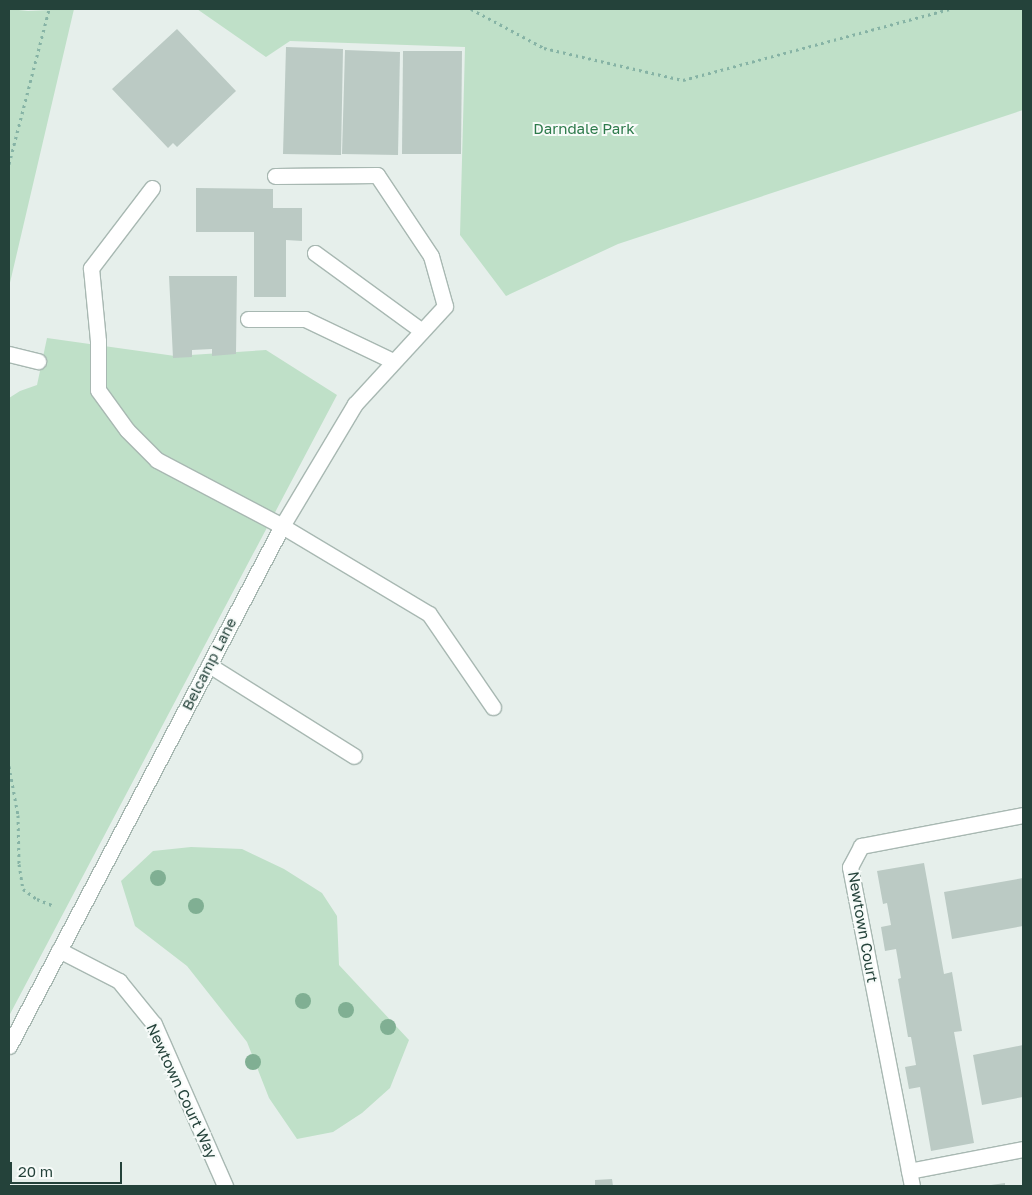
<!DOCTYPE html>
<style>
body{margin:0}
#map{position:relative;width:1032px;height:1195px;overflow:hidden;background:#e6efeb;font-family:"Golos Text",sans-serif}
div>[style]{position:absolute}
[style*='--x']{left:calc(var(--x)*1px);top:calc(var(--y)*1px);width:calc(var(--w)*1px);rotate:calc(var(--a)*1deg)}
.green>*{inset:0;background:#bfe0c8}
.building>*{inset:0;background:#bbcac4}
.path>*{height:3px;margin-top:-1.5px;transform-origin:0;background:repeating-linear-gradient(90deg,#86b3a5 0 2.5px,transparent 0 6.5px)}
.roads{filter:drop-shadow(1px 0 #a8b8b2) drop-shadow(-1px 0 #a8b8b2) drop-shadow(0 1px #a8b8b2) drop-shadow(0 -1px #a8b8b2)}
.service>*{height:15px;margin:-7.5px;padding:0 7.5px;transform-origin:7.5px;border-radius:7.5px;background:#fff}
.minor>*{height:15px;margin:-7.5px;padding:0 7.5px;transform-origin:7.5px;border-radius:7.5px;background:#fff}
.trees>*{width:16px;height:16px;margin:-8px;border-radius:50%;background:#80af93}
span{translate:-50% -50%;white-space:nowrap;text-align:center;line-height:1.15;-webkit-text-stroke:4px #f7fbf9;paint-order:stroke}
.park-label{font-size:15px;color:#2d7a4b}
.street-label{font-size:15px;color:#24423a}
.frame{position:absolute;inset:0;border:10px solid #24423a;pointer-events:none}
.scale{position:absolute;left:10px;top:1162px;width:112px;height:22px;box-sizing:border-box;border:2px solid #24423a;border-top:0;padding-left:6px;font-size:15px;line-height:18px;white-space:nowrap;color:#24423a;-webkit-text-stroke:4px #f7fbf9;paint-order:stroke}
</style>
<div id="map">
<div class="green">
<div style="clip-path:polygon(9px 9px,28px 11px,74px 9px,9px 287px)"></div>
<div style="clip-path:polygon(197px 9px,1023px 9px,1023px 110px,618px 244px,506px 296px,460px 235px,465px 47px,290px 41px,266px 57px)"></div>
<div style="clip-path:polygon(47px 338px,175px 356px,266px 350px,337px 395px,9px 1016px,9px 398px,20px 391px,37px 385px)"></div>
<div style="clip-path:polygon(191px 847px,242px 849px,284px 869px,322px 893px,337px 916px,339px 965px,409px 1040px,390px 1088px,362px 1113px,333px 1132px,297px 1139px,269px 1098px,247px 1042px,187px 966px,135px 926px,121px 881px,153px 851px)"></div>
</div>
<div class="building">
<div style="clip-path:polygon(177px 29px,236px 91px,177px 147px,173px 143px,168px 148px,112px 89px)"></div>
<div style="clip-path:polygon(286px 47px,343px 49px,341px 155px,283px 154px)"></div>
<div style="clip-path:polygon(345px 50px,400px 52px,398px 155px,342px 154px)"></div>
<div style="clip-path:polygon(403px 51px,462px 51px,461px 154px,402px 154px)"></div>
<div style="clip-path:polygon(196px 188px,273px 189px,273px 208px,302px 208px,302px 241px,286px 240px,286px 297px,254px 297px,254px 232px,196px 232px)"></div>
<div style="clip-path:polygon(169px 276px,237px 276px,236px 354px,212px 356px,212px 349px,192px 350px,192px 357px,173px 358px)"></div>
<div style="clip-path:polygon(924px 863px,944px 974px,952px 972px,962px 1031px,954px 1032px,974px 1143px,931px 1151px,920px 1087px,909px 1089px,905px 1067px,916px 1065px,911px 1037px,908px 1037px,898px 979px,901px 978px,896px 949px,885px 951px,881px 927px,891px 925px,887px 903px,883px 904px,877px 871px)"></div>
<div style="clip-path:polygon(1023px 878px,1023px 926px,952px 939px,944px 892px)"></div>
<div style="clip-path:polygon(1023px 1045px,1023px 1097px,982px 1105px,973px 1055px)"></div>
<div style="clip-path:polygon(612px 1179px,613px 1186px,595px 1186px,595px 1180px)"></div>
<div style="clip-path:polygon(1005px 1183px,1005px 1186px,991px 1186px,991px 1185px)"></div>
</div>
<div class="path">
<div style="--x:471;--y:9;--w:83;--a:28.1"></div>
<div style="--x:544;--y:48;--w:143;--a:13"></div>
<div style="--x:683;--y:80;--w:276;--a:-14.9"></div>
<div style="--x:9;--y:164;--w:160;--a:-75.5"></div>
<div style="--x:9;--y:766;--w:50;--a:79.6"></div>
<div style="--x:18;--y:815;--w:49;--a:88.8"></div>
<div style="--x:19;--y:864;--w:25;--a:81"></div>
<div style="--x:23;--y:889;--w:17;--a:36"></div>
<div style="--x:37;--y:899;--w:16;--a:22"></div>
</div>
<div class="roads">
<div class="service">
<div style="--x:275;--y:176;--w:102;--a:-0.6"></div>
<div style="--x:377;--y:175;--w:97;--a:56.3"></div>
<div style="--x:431;--y:256;--w:52;--a:74.4"></div>
<div style="--x:152;--y:188;--w:101;--a:127.3"></div>
<div style="--x:91;--y:268;--w:73;--a:84.5"></div>
<div style="--x:98;--y:341;--w:49;--a:90"></div>
<div style="--x:98;--y:390;--w:49;--a:54.1"></div>
<div style="--x:127;--y:430;--w:42;--a:45"></div>
<div style="--x:157;--y:460;--w:141;--a:27.8"></div>
<div style="--x:282;--y:526;--w:171;--a:30.9"></div>
<div style="--x:429;--y:614;--w:113;--a:55.5"></div>
<div style="--x:315;--y:253;--w:132;--a:36.1"></div>
<div style="--x:248;--y:319;--w:57;--a:0"></div>
<div style="--x:305;--y:319;--w:98;--a:25.5"></div>
<div style="--x:209;--y:665;--w:171;--a:32.1"></div>
</div>
<div class="minor">
<div style="--x:9;--y:354;--w:30;--a:14"></div>
<div style="--x:59;--y:950;--w:68;--a:27.3"></div>
<div style="--x:119;--y:981;--w:55;--a:50.9"></div>
<div style="--x:154;--y:1024;--w:177;--a:66.3"></div>
<div style="--x:9;--y:1046;--w:587;--a:-62.3"></div>
<div style="--x:282;--y:526;--w:142;--a:-59.1"></div>
<div style="--x:355;--y:404;--w:133;--a:-47.4"></div>
<div style="--x:909;--y:1171;--w:116;--a:-10.9"></div>
<div style="--x:912;--y:1186;--w:325;--a:-101"></div>
<div style="--x:850;--y:867;--w:24;--a:-62"></div>
<div style="--x:861;--y:846;--w:165;--a:-10.8"></div>
</div>
</div>
<div class="trees">
<div style="left:158px;top:878px"></div>
<div style="left:196px;top:906px"></div>
<div style="left:303px;top:1001px"></div>
<div style="left:346px;top:1010px"></div>
<div style="left:388px;top:1027px"></div>
<div style="left:253px;top:1062px"></div>
</div>
<div class="park-label">
<span style="left:584px;top:129px">Darndale Park</span>
</div>
<div class="street-label">
<span style="left:209px;top:664px;rotate:-63deg">Belcamp Lane</span>
<span style="left:863px;top:927px;rotate:80deg">Newtown Court</span>
<span style="left:182px;top:1091px;rotate:65deg">Newtown Court Way</span>
</div>
<div class="frame"></div>
<div class="scale">20 m</div>
</div>
